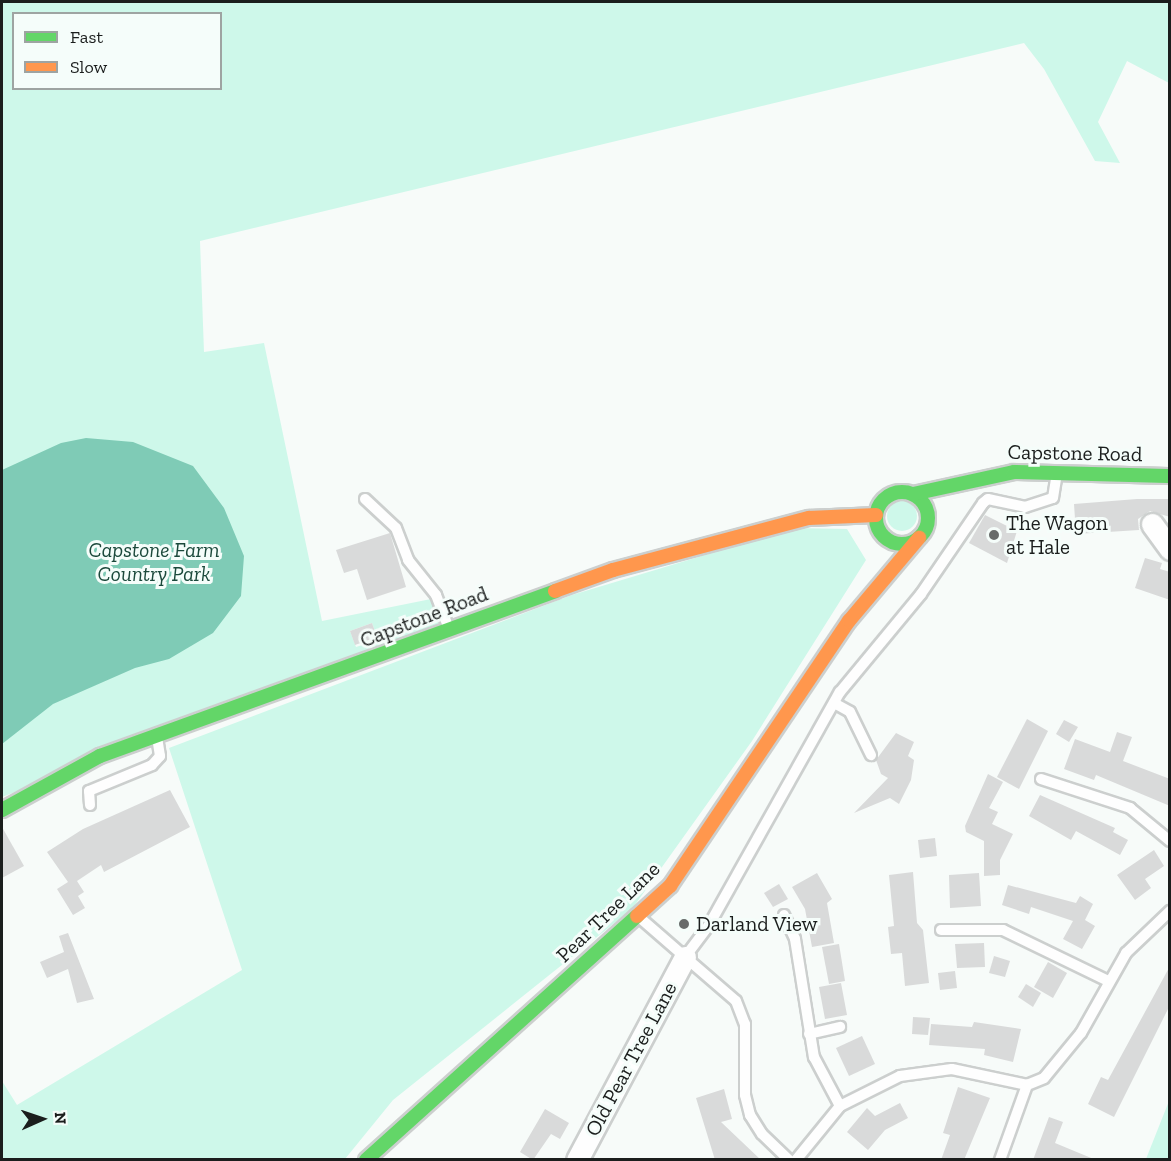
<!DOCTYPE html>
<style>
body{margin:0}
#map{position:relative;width:1171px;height:1161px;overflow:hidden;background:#f7fbf9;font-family:"Zilla Slab",serif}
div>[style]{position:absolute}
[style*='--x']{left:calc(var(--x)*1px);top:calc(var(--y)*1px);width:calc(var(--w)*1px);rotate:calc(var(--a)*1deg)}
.green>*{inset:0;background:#cef8ea}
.round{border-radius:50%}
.water>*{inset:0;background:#7fcbb6}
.building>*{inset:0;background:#d9dada}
.roads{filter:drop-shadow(2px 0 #cccfce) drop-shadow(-2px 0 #cccfce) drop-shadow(0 2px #cccfce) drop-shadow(0 -2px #cccfce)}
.lane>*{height:10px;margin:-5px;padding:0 5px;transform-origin:5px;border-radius:5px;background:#fefefe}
.street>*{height:21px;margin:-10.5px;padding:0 10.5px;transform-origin:10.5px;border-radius:10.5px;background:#fefefe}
.fast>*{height:14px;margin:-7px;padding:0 7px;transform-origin:7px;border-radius:7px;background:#63d668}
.fast>.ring{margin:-7px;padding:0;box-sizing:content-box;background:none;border:14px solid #63d668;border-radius:50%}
.slow>*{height:14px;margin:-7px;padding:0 7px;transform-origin:7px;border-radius:7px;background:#ff974d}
.dots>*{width:16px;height:16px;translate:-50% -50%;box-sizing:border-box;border:3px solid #f5fdfa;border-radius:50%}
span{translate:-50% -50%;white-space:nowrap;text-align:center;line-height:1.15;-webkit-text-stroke:6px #f5fdfa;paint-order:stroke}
.street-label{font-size:21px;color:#1b1e1d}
.poi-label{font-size:21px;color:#1b1e1d}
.left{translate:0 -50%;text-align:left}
.park-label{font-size:21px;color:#1b493b;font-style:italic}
.frame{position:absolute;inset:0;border:3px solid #1b1e1d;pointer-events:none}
.legend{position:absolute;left:12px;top:12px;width:210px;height:78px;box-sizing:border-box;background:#f5fdfa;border:2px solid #9ea4a2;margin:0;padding:8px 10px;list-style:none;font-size:18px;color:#1b1e1d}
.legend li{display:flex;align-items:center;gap:12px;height:30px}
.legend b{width:30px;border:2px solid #9ea4a2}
.north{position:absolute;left:12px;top:1089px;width:60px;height:60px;-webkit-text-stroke:4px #f5fdfa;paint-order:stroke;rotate:87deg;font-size:16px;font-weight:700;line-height:24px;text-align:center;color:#1b1e1d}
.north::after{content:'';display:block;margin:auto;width:21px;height:27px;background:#1b1e1d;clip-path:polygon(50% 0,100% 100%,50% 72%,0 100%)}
</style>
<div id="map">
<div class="green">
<div style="clip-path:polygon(evenodd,2px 2px,1169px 2px,1169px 83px,1127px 61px,1098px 122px,1120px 163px,1095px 161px,1044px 69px,1024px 43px,200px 241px,204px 352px,264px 343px,322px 621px,431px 599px,442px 628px,2px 797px,2px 2px,14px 14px,220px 14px,220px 88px,14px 88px,14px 14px,2px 2px,372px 623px,378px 640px,356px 647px,350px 631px,372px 623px)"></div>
<div class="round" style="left:887px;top:501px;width:30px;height:30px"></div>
<div style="clip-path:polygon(795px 528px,847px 529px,866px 560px,752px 741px,632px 909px,393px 1100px,345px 1159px,2px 1159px,2px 1081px,17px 1105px,242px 970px,169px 748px,572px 595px)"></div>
<div style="clip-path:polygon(1169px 1101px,1169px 1159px,1146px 1159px)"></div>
</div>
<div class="water">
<div style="clip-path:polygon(86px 438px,133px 442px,193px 466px,224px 508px,244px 556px,241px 596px,213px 633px,169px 659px,135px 668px,53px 704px,2px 744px,2px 470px,61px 443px)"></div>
</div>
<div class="building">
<div style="clip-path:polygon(1137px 499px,1170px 499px,1170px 517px,1150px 511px,1138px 519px,1139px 530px,1076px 534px,1074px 504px)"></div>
<div style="clip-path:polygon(985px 515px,1017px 531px,1007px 563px,969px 543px)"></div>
<div style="clip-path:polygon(390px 533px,406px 587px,367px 600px,357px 569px,344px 573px,336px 550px)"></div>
<div style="clip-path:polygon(1145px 558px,1162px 563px,1160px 569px,1170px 572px,1170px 600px,1135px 588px)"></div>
<div style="clip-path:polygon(372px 623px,377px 637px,355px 645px,350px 631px)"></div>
<div style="clip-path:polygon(1027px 719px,1048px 731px,1019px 789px,997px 777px)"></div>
<div style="clip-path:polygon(1064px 720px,1078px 727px,1069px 742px,1056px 734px)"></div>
<div style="clip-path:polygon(1117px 732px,1132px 737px,1123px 761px,1170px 779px,1170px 806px,1096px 775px,1094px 780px,1064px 769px,1075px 739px,1110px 752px)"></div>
<div style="clip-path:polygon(896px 733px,914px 742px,908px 756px,914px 760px,911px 780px,899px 804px,890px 798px,854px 813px,888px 778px,881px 774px,876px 760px)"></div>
<div style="clip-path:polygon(988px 774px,1003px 782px,989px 808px,998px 812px,992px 824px,1013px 834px,1000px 860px,1000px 875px,984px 876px,984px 841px,966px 832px,965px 826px)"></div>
<div style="clip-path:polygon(170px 790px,190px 827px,104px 872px,101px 865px,77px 881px,84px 892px,78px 896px,85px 908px,73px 915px,57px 889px,68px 882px,47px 852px,83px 829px)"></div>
<div style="clip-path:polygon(1040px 795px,1115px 828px,1113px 832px,1128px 840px,1120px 855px,1076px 831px,1071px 840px,1029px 816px)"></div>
<div style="clip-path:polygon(2px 827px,24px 866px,2px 878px)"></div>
<div style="clip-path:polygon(935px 838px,937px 856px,920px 858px,918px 840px)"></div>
<div style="clip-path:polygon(1154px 850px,1164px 866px,1145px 879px,1151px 888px,1135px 900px,1117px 875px)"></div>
<div style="clip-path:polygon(913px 872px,917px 923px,923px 930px,929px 983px,905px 986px,902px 953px,891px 954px,888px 927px,894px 926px,889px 875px)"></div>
<div style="clip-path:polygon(817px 873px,832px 899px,827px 903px,834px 943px,812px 947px,805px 909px,792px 887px)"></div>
<div style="clip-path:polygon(979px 873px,981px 906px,950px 908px,949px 875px)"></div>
<div style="clip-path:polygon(779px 884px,788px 899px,773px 907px,764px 893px)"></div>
<div style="clip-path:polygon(1008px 885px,1076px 903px,1080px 896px,1093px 904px,1085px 920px,1095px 926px,1082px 949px,1063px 939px,1073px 921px,1031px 907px,1029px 914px,1002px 905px)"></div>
<div style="clip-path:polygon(68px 933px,94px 999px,77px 1003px,68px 969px,47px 978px,40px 962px,64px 952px,59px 936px)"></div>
<div style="clip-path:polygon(984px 943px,985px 967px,957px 968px,955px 944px)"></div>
<div style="clip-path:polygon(839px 944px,845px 981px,829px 984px,822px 947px)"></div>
<div style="clip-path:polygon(994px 956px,1010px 961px,1005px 977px,989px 973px)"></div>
<div style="clip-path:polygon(1048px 962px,1067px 973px,1053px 998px,1034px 987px)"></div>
<div style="clip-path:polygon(1170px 966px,1170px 1005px,1114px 1117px,1088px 1104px,1101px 1077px,1108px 1080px)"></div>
<div style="clip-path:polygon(955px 971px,957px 988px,940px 990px,938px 973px)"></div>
<div style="clip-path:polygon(841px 983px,847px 1015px,825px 1019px,819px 987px)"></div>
<div style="clip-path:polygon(1026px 984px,1041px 993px,1033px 1007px,1018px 997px)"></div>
<div style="clip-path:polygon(913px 1017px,930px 1018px,928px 1035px,912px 1034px)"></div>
<div style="clip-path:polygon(974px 1022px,1021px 1029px,1013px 1062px,984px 1055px,985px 1049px,929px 1045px,931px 1024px,972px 1027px)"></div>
<div style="clip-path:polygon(862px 1036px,875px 1064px,849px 1076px,836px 1048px)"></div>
<div style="clip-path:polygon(958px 1087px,990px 1098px,964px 1160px,941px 1160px,950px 1135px,943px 1133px)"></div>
<div style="clip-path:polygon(724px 1089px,732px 1119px,721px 1122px,761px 1160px,715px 1160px,696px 1098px)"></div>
<div style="clip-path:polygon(900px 1103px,908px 1118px,885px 1130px,868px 1150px,847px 1132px,867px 1108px,875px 1116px)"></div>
<div style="clip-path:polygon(545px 1109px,569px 1123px,560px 1139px,551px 1134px,533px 1160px,520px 1152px)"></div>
<div style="clip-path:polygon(1049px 1117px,1063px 1122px,1055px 1143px,1096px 1160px,1033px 1160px)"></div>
</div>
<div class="roads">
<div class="lane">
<div style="--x:365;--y:499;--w:42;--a:43.1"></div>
<div style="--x:396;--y:528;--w:34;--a:69"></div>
<div style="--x:408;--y:560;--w:45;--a:51.3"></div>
<div style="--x:436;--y:595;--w:36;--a:69"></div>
<div style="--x:834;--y:703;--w:18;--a:29"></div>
<div style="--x:850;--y:712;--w:48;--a:64"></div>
<div style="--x:1041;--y:779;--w:94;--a:18"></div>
<div style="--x:1130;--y:808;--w:52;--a:39.5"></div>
<div style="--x:90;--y:805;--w:14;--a:-94"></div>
<div style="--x:89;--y:791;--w:68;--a:-22.4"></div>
<div style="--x:152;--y:765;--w:12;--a:-48"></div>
<div style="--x:160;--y:756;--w:20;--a:-99"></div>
<div style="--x:784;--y:915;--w:26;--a:65"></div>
<div style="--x:795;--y:939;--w:120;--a:80.9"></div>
<div style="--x:814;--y:1057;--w:55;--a:62"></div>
<div style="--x:639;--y:917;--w:61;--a:41"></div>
<div style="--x:685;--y:957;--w:40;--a:-53"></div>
<div style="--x:709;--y:925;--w:267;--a:-60.7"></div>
<div style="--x:840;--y:692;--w:127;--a:-50.4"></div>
<div style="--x:921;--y:594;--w:110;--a:-55.7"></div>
<div style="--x:983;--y:503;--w:6;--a:-39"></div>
<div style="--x:988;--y:499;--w:38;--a:12"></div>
<div style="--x:1025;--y:507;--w:29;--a:-18"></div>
<div style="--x:1053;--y:498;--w:24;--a:-81"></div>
<div style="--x:941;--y:930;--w:62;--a:0"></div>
<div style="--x:1003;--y:930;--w:117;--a:25.9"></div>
<div style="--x:685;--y:957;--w:67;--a:40.8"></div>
<div style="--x:736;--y:1001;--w:25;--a:69"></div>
<div style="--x:745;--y:1024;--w:71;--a:90"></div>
<div style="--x:745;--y:1095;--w:21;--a:76"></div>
<div style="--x:750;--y:1115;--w:22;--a:58"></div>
<div style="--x:762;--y:1134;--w:37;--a:44"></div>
<div style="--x:809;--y:1034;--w:32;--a:-13"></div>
<div style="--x:796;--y:1160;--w:70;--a:-50.8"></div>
<div style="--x:840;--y:1106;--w:67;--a:-26.6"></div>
<div style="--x:900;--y:1076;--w:52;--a:-7.7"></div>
<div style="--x:952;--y:1069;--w:77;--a:12"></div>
<div style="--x:1027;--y:1085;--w:18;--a:-22"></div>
<div style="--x:1044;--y:1078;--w:58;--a:-50.6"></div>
<div style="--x:1081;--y:1033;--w:92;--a:-60.6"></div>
<div style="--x:1126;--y:953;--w:61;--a:-43.7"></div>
<div style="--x:1000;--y:1160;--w:80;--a:-70.2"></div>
</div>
<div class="street">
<div style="--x:1152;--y:524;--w:31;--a:54"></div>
<div style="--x:577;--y:1160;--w:230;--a:-62"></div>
</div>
<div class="fast">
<div class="ring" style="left:876px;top:492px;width:38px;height:38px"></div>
<div style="--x:913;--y:494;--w:103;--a:-12.3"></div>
<div style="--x:1014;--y:472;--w:156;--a:1.5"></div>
<div style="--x:2;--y:810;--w:112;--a:-28.9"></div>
<div style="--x:100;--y:756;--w:484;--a:-19.9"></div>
<div style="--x:366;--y:1160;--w:365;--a:-42"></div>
</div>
<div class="slow">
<div style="--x:555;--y:591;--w:62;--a:-19.9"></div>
<div style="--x:613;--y:570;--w:203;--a:-14.9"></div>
<div style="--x:809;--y:518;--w:67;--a:-2.6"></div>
<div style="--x:637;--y:916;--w:45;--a:-42.3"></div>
<div style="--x:670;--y:886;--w:320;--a:-56"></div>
<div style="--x:849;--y:621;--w:109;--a:-49.9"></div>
</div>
</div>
<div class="dots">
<div style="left:994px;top:535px;background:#686b6a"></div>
<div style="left:684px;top:924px;background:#686b6a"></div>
</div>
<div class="street-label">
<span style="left:1075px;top:453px;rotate:1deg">Capstone Road</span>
<span style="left:424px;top:617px;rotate:-21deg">Capstone Road</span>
<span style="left:608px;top:912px;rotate:-44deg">Pear Tree Lane</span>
<span style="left:631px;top:1059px;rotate:-62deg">Old Pear Tree Lane</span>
</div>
<div class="poi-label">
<span class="left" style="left:1006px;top:535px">The Wagon<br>at Hale</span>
<span class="left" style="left:696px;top:924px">Darland View</span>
</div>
<div class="park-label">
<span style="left:154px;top:562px">Capstone Farm<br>Country Park</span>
</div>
<div class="frame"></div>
<ul class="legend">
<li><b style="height:8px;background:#63d668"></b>Fast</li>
<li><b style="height:8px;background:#ff974d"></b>Slow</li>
</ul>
<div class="north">N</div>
</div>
